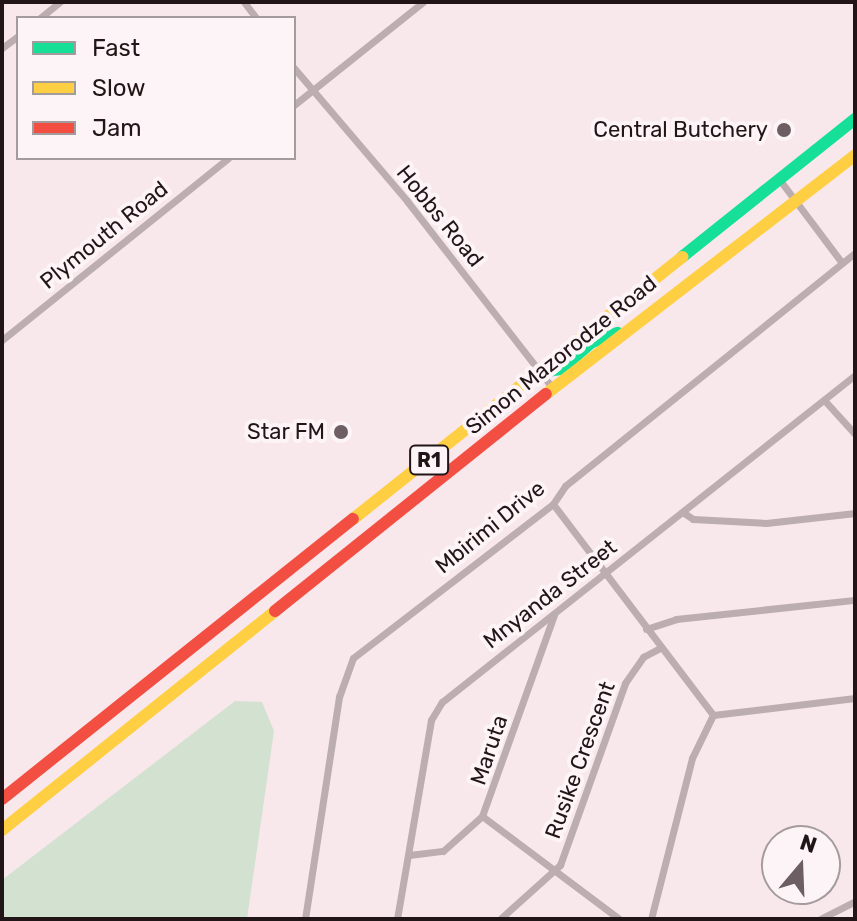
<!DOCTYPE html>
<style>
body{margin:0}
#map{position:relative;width:857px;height:921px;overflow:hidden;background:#f8e7eb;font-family:Rubik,sans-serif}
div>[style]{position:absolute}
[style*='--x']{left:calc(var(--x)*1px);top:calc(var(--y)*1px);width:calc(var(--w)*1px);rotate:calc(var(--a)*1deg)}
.green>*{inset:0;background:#d3e1d1}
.street>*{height:7px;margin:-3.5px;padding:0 3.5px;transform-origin:3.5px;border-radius:3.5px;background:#bbadb0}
.fast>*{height:12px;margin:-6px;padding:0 6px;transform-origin:6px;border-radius:6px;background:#16e098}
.slow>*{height:12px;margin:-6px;padding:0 6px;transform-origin:6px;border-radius:6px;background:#ffcf43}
.jam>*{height:12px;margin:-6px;padding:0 6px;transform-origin:6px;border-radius:6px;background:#f24e42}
.dots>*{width:22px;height:22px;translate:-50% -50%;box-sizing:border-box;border:4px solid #fcf4f6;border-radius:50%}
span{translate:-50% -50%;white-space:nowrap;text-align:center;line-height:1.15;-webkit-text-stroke:8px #fcf4f6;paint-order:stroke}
.shield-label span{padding:2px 6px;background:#fcf4f6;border:2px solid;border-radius:6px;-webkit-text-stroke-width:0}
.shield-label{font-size:20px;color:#211518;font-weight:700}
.poi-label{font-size:22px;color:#211518}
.right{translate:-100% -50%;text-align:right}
.street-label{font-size:22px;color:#211518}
.frame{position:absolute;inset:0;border:4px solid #211518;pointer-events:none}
.legend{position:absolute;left:16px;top:16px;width:280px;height:144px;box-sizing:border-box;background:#fcf4f6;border:2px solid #a49b9d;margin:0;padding:10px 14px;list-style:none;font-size:24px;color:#211518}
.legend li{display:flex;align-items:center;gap:16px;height:40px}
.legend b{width:40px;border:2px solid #a49b9d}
.north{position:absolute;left:761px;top:825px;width:80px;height:80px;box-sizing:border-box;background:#fcf4f6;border:2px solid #a49b9d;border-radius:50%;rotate:19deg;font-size:22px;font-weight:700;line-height:32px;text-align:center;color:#211518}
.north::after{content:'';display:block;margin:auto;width:28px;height:36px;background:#6c5e62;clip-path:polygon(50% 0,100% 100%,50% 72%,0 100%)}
</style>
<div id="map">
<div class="green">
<div style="clip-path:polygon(235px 701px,262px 702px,274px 731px,247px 919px,2px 919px,2px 880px)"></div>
</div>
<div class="street">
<div style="--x:244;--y:2;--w:20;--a:53"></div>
<div style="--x:40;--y:18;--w:26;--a:-39"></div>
<div style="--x:2;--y:48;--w:20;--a:-37"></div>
<div style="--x:294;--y:68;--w:175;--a:49.6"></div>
<div style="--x:407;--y:201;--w:239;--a:52.1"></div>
<div style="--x:294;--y:105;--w:165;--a:-38.6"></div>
<div style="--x:779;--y:179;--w:105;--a:53.1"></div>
<div style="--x:2;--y:340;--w:290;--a:-38.8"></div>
<div style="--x:825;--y:401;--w:45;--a:47.7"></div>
<div style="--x:553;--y:504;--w:265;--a:52.8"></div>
<div style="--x:684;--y:513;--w:11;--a:34"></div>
<div style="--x:693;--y:519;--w:73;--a:3.1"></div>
<div style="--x:766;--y:523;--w:90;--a:-6.4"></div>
<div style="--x:646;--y:629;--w:32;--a:-18"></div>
<div style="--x:676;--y:619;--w:180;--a:-6.1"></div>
<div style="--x:482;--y:816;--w:171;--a:36.9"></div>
<div style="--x:409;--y:855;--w:34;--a:-7"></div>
<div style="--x:443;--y:851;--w:52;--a:-41.9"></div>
<div style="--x:482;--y:816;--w:214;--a:-70.3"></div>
<div style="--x:305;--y:919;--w:225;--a:-81.3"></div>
<div style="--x:339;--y:697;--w:41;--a:-70.3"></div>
<div style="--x:353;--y:658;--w:252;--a:-37.6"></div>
<div style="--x:553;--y:504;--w:22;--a:-56"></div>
<div style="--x:565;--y:486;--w:372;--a:-38.8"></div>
<div style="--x:397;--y:919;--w:202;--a:-80.3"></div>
<div style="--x:431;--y:720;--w:21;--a:-59"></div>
<div style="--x:442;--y:702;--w:527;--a:-38.37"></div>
<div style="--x:500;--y:919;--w:81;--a:-42"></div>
<div style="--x:560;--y:865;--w:193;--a:-70.3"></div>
<div style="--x:625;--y:683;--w:32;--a:-55"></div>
<div style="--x:643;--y:657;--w:19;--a:-28"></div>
<div style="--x:651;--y:919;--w:166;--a:-75.7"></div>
<div style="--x:692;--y:758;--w:48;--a:-64"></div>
<div style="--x:713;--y:715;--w:143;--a:-6.8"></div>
<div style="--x:820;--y:919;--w:39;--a:-27"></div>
</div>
<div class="fast">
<div style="--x:682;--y:257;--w:221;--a:-38.6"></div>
<div style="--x:540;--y:372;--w:21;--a:-8"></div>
<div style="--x:561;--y:369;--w:41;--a:-41.1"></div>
<div style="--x:592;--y:342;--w:27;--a:-20"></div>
</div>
<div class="slow">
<div style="--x:546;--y:394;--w:391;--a:-37.7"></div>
<div style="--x:353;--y:519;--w:421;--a:-38.5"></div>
<div style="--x:2;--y:830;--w:350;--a:-38.7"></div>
</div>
<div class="jam">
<div style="--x:275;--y:611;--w:347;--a:-38.7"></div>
<div style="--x:2;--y:799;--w:449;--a:-38.6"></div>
</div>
<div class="dots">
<div style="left:784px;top:130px;background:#6c5e62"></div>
<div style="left:341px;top:432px;background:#6c5e62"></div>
</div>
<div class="shield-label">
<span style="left:429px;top:460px">R1</span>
</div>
<div class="poi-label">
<span class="right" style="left:768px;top:130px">Central Butchery</span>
<span class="right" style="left:325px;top:432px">Star FM</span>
</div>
<div class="street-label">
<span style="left:440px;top:216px;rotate:51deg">Hobbs Road</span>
<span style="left:104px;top:235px;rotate:-39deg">Plymouth Road</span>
<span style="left:561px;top:355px;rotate:-39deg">Simon Mazorodze Road</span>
<span style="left:490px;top:527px;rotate:-39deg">Mbirimi Drive</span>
<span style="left:550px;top:594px;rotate:-38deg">Mnyanda Street</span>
<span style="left:489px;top:750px;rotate:-71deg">Maruta</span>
<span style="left:580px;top:760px;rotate:-70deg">Rusike Crescent</span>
</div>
<div class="frame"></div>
<ul class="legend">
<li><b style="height:10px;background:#16e098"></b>Fast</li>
<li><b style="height:10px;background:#ffcf43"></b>Slow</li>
<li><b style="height:10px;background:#f24e42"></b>Jam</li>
</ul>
<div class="north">N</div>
</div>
